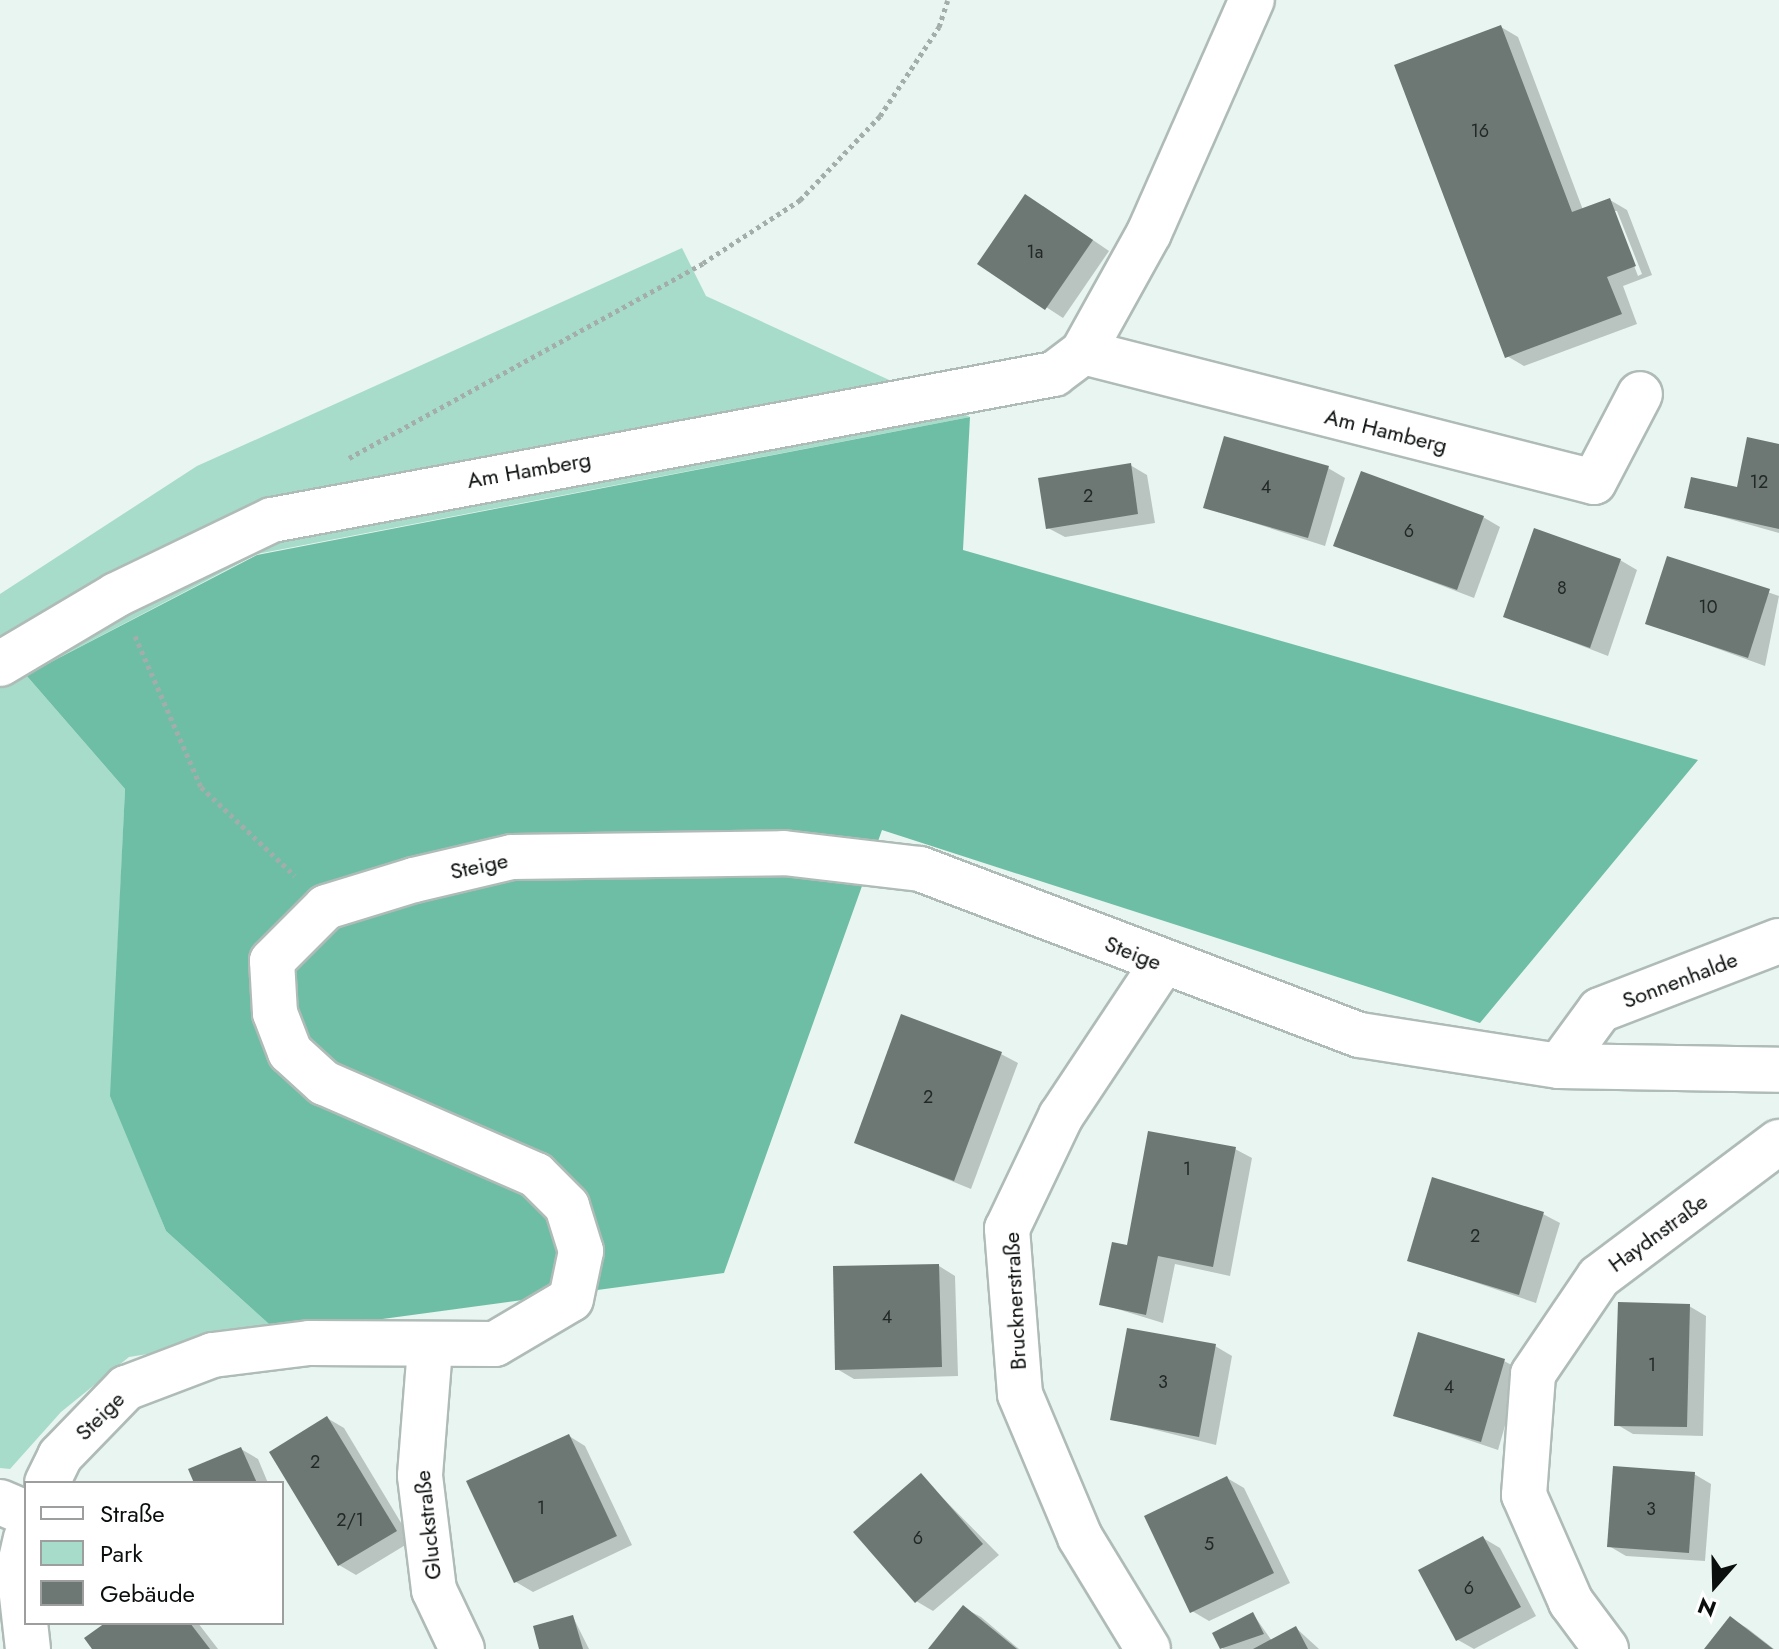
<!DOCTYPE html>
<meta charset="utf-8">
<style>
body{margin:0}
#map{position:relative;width:1779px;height:1649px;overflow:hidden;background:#e8f5f0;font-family:Jost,sans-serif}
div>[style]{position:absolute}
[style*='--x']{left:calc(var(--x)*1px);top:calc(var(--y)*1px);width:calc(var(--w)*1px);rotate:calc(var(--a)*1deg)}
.green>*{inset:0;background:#a7dcca}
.forest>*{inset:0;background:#6ebea5}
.shadow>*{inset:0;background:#0003}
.building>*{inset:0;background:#6d7874}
.path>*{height:5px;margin-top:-2.5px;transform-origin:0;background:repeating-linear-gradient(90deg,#a3ada9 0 4px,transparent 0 8px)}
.roads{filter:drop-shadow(2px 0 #afbbb7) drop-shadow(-2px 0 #afbbb7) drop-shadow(0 2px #afbbb7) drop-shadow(0 -2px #afbbb7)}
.street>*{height:44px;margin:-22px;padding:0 22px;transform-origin:22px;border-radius:22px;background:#fff}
.secondary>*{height:44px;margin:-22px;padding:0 22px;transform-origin:22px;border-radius:22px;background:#fff}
span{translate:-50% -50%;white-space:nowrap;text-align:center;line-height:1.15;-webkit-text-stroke:6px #fff;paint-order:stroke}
.number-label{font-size:18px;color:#232826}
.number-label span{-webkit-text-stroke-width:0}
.street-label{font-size:22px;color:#0a0e0c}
.legend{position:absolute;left:24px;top:1481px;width:260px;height:144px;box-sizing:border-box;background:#fff;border:2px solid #9d9f9e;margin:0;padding:10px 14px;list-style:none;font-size:24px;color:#0a0e0c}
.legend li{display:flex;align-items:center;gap:16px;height:40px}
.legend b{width:40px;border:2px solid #9d9f9e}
.north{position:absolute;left:1675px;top:1545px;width:80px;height:80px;-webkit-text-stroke:6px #fff;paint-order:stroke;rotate:200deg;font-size:22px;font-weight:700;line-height:32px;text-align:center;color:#0a0e0c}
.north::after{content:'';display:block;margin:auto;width:28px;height:36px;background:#0a0e0c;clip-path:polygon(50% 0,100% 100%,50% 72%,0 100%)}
</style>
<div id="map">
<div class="green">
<div style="clip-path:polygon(682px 248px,706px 296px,970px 417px,257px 554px,26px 675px,125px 789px,111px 1096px,166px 1231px,279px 1333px,129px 1357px,61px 1412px,10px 1469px,0 1468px,0 594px,197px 466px)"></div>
</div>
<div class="forest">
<div style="clip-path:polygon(970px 417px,963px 550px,1698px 760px,1480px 1023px,882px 830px,724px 1273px,279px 1333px,166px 1231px,110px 1096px,125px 789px,26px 675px,257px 555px)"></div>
</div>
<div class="shadow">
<div style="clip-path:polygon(evenodd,1501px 27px,1518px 37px,1583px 210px,1610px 200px,1627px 210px,1652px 275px,1623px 286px,1637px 324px,1524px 366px,1507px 356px,1501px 27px,1613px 211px,1617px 211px,1642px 274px,1638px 276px,1613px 211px)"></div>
<div style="clip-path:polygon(1043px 206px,1109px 251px,1063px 318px,980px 264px)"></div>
<div style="clip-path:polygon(1779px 446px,1779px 533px,1687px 507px,1739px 489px)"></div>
<div style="clip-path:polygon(1130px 465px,1147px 475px,1155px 523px,1065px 537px,1048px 528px)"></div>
<div style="clip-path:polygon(1328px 468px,1345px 478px,1325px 546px,1205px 507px)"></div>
<div style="clip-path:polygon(1483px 517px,1500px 527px,1474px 598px,1336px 545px)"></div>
<div style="clip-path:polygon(1668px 558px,1779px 596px,1765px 666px,1647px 623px)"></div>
<div style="clip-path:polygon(1620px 560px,1637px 570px,1608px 656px,1505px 616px)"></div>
<div style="clip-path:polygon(1001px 1054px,1018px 1063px,971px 1189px,856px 1142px)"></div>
<div style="clip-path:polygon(1235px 1149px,1252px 1158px,1230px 1276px,1175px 1264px,1163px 1323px,1101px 1304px,1128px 1247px)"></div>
<div style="clip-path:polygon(1543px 1214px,1560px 1223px,1536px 1303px,1409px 1260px)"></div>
<div style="clip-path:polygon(939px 1266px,955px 1276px,958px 1376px,854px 1379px,837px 1369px)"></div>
<div style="clip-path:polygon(1689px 1306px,1706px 1316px,1703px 1436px,1633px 1434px,1616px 1424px)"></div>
<div style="clip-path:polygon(1215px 1346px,1232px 1356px,1216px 1445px,1112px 1419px)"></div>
<div style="clip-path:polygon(1504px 1361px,1521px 1370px,1498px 1450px,1395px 1415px)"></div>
<div style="clip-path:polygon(327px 1418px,344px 1428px,412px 1541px,356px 1575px,339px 1565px)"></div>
<div style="clip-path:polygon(569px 1436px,585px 1446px,632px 1545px,533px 1592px,516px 1582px)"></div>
<div style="clip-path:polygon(241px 1449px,258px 1459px,268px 1483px,196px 1483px)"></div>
<div style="clip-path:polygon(1694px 1474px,1711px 1484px,1705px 1561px,1626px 1556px,1609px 1546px)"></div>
<div style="clip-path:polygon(921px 1476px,999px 1555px,933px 1611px,916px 1601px)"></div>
<div style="clip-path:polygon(1227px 1478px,1244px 1488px,1290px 1583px,1209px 1621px,1192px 1611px)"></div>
<div style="clip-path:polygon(1483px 1538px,1500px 1548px,1536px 1616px,1474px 1649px,1458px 1640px)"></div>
<div style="clip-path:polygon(964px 1608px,981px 1617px,1019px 1649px,930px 1649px)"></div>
<div style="clip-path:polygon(1253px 1614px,1272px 1641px,1296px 1628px,1319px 1649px,1223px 1649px,1215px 1634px)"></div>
<div style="clip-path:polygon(573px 1617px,589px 1649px,541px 1649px)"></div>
<div style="clip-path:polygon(1730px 1618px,1747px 1628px,1774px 1649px,1706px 1649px)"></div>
<div style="clip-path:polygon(108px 1623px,198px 1623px,218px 1649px,95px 1649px)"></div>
</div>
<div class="building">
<div style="clip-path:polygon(1501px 25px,1572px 212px,1610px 198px,1636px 266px,1607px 277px,1622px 314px,1505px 358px,1394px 65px)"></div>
<div style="clip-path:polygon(1025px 194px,1093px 240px,1045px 310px,977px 264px)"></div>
<div style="clip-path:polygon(1224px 436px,1329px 466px,1308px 538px,1203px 508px)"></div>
<div style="clip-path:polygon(1747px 437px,1779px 444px,1779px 529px,1684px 508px,1691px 477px,1737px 487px)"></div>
<div style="clip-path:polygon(1131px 463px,1138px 514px,1046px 529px,1038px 478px)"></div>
<div style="clip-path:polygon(1361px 471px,1484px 516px,1457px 590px,1333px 546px)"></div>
<div style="clip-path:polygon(1534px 528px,1621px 559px,1590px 648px,1503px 617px)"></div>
<div style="clip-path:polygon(1667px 556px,1770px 589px,1748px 658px,1645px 624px)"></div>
<div style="clip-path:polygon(901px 1014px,1002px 1052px,954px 1181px,854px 1143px)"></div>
<div style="clip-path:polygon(1148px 1131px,1236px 1147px,1213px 1267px,1158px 1256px,1146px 1315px,1099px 1305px,1112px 1242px,1127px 1245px)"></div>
<div style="clip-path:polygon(1432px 1177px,1544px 1212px,1519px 1295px,1407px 1261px)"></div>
<div style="clip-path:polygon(939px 1264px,942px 1367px,835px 1370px,833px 1266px)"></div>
<div style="clip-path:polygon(1618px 1302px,1690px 1304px,1687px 1427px,1614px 1426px)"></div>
<div style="clip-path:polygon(1127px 1328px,1216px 1344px,1199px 1437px,1110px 1420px)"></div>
<div style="clip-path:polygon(1418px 1332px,1505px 1359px,1481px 1442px,1393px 1416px)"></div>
<div style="clip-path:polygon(327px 1416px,397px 1531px,338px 1566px,269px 1452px)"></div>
<div style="clip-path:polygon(569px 1434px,617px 1536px,514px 1583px,466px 1481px)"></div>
<div style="clip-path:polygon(241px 1447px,257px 1483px,194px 1483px,188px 1469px)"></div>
<div style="clip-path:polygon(1613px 1466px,1695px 1472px,1689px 1553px,1607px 1547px)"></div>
<div style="clip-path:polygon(921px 1473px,983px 1544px,915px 1603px,853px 1532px)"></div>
<div style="clip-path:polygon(1227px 1476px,1274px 1573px,1190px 1613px,1144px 1516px)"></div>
<div style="clip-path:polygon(1483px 1536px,1521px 1607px,1456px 1641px,1418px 1570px)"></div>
<div style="clip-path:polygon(963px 1605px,1017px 1649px,928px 1649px)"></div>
<div style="clip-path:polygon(1253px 1612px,1264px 1634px,1220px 1649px,1212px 1633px)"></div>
<div style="clip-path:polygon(573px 1615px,583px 1649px,539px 1649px,533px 1626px)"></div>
<div style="clip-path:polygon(1730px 1616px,1773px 1649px,1704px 1649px)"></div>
<div style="clip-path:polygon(105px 1623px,190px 1623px,210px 1649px,92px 1649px,84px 1638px)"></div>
<div style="clip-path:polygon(1296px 1626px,1308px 1649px,1253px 1649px)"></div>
</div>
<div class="path">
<div style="--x:349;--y:458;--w:404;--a:-28.8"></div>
<div style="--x:703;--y:263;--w:116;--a:-33"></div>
<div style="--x:800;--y:200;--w:116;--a:-46.4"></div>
<div style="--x:880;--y:116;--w:107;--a:-56.5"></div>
<div style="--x:939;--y:27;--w:28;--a:-72"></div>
<div style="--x:135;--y:636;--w:165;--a:66.4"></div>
<div style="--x:201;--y:787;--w:129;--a:43.4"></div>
</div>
<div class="roads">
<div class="street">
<div style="--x:1083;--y:352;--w:527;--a:14.27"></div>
<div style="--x:1594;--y:482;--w:99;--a:-62.4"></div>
<div style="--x:0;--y:664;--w:135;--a:-30.7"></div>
<div style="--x:116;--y:595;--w:173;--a:-25.7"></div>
<div style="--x:272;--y:520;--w:796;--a:-10.58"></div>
<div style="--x:1054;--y:374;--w:36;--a:-37"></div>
<div style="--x:1083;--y:352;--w:136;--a:-61"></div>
<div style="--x:1149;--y:233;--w:255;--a:-66.2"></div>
<div style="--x:1559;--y:1066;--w:69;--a:-53.8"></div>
<div style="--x:1600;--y:1010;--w:192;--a:-21.1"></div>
<div style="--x:430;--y:1348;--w:128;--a:94.5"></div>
<div style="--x:420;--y:1476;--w:115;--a:83"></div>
<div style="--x:434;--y:1590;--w:65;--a:64.6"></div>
<div style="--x:0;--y:1502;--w:28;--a:23"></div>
<div style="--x:1148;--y:1649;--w:131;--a:-121.3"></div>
<div style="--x:1080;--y:1537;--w:155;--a:-112.8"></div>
<div style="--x:1020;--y:1394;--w:166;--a:-94.5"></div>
<div style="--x:1007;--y:1229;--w:125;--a:-64.5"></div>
<div style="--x:1061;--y:1116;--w:182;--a:-56.4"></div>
<div style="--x:1606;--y:1649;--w:59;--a:-126.7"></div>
<div style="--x:1571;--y:1602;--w:117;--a:-113.7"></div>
<div style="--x:1524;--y:1495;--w:121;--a:-85.7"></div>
<div style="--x:1533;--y:1374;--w:117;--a:-55.8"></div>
<div style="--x:1599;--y:1277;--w:225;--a:-36.9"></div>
</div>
<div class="secondary">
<div style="--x:47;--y:1483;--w:30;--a:-64"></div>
<div style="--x:60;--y:1456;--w:95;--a:-45.9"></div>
<div style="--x:126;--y:1388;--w:93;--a:-20.8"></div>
<div style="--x:213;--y:1355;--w:97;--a:-7.1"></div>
<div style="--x:309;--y:1343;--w:186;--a:0.3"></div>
<div style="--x:495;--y:1344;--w:88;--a:-30.6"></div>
<div style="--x:571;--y:1299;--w:49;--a:-78.2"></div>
<div style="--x:581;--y:1251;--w:47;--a:-107.3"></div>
<div style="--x:567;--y:1206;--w:44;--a:-135"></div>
<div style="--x:536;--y:1175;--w:231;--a:-156.5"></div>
<div style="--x:324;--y:1083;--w:46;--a:-137.6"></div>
<div style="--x:290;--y:1052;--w:42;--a:-111"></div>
<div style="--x:275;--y:1013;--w:52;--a:-93.3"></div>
<div style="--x:272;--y:961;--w:76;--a:-45"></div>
<div style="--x:326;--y:907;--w:92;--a:-17.1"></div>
<div style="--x:414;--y:880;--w:101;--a:-13.2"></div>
<div style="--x:512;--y:857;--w:272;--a:-0.8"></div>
<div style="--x:784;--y:853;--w:137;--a:6.7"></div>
<div style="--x:920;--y:869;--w:470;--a:20.7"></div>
<div style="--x:1360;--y:1035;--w:201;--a:8.9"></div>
<div style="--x:1559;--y:1066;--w:220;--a:1"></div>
<div style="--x:26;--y:1538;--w:32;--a:103"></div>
<div style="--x:19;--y:1569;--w:81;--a:83.6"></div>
</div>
</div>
<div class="number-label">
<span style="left:1480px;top:131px">16</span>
<span style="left:1035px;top:252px">1a</span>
<span style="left:1759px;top:482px">12</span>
<span style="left:1266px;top:487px">4</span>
<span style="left:1088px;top:496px">2</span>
<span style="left:1409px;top:531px">6</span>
<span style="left:1562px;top:588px">8</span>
<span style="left:1708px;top:607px">10</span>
<span style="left:928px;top:1097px">2</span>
<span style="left:1187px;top:1169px">1</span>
<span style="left:1475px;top:1236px">2</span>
<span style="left:887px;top:1317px">4</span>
<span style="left:1652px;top:1365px">1</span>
<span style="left:1163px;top:1382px">3</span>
<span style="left:1449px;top:1387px">4</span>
<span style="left:315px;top:1462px">2</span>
<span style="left:541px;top:1508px">1</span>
<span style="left:1651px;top:1509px">3</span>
<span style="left:350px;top:1520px">2/1</span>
<span style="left:918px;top:1538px">6</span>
<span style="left:1209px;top:1544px">5</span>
<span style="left:1469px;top:1588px">6</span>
</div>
<div class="street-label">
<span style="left:1386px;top:431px;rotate:14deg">Am Hamberg</span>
<span style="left:529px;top:470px;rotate:-10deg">Am Hamberg</span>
<span style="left:479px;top:866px;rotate:-12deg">Steige</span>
<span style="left:1133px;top:953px;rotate:21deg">Steige</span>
<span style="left:1680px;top:980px;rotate:-21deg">Sonnenhalde</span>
<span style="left:1658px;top:1233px;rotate:-36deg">Haydnstraße</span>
<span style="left:1015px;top:1301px;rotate:-93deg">Brucknerstraße</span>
<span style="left:100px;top:1416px;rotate:-45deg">Steige</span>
<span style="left:428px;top:1525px;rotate:-96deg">Gluckstraße</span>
</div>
<ul class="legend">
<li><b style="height:10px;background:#fff"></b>Straße</li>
<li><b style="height:22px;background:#a7dcca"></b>Park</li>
<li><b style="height:22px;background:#6d7874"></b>Gebäude</li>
</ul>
<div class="north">N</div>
</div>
